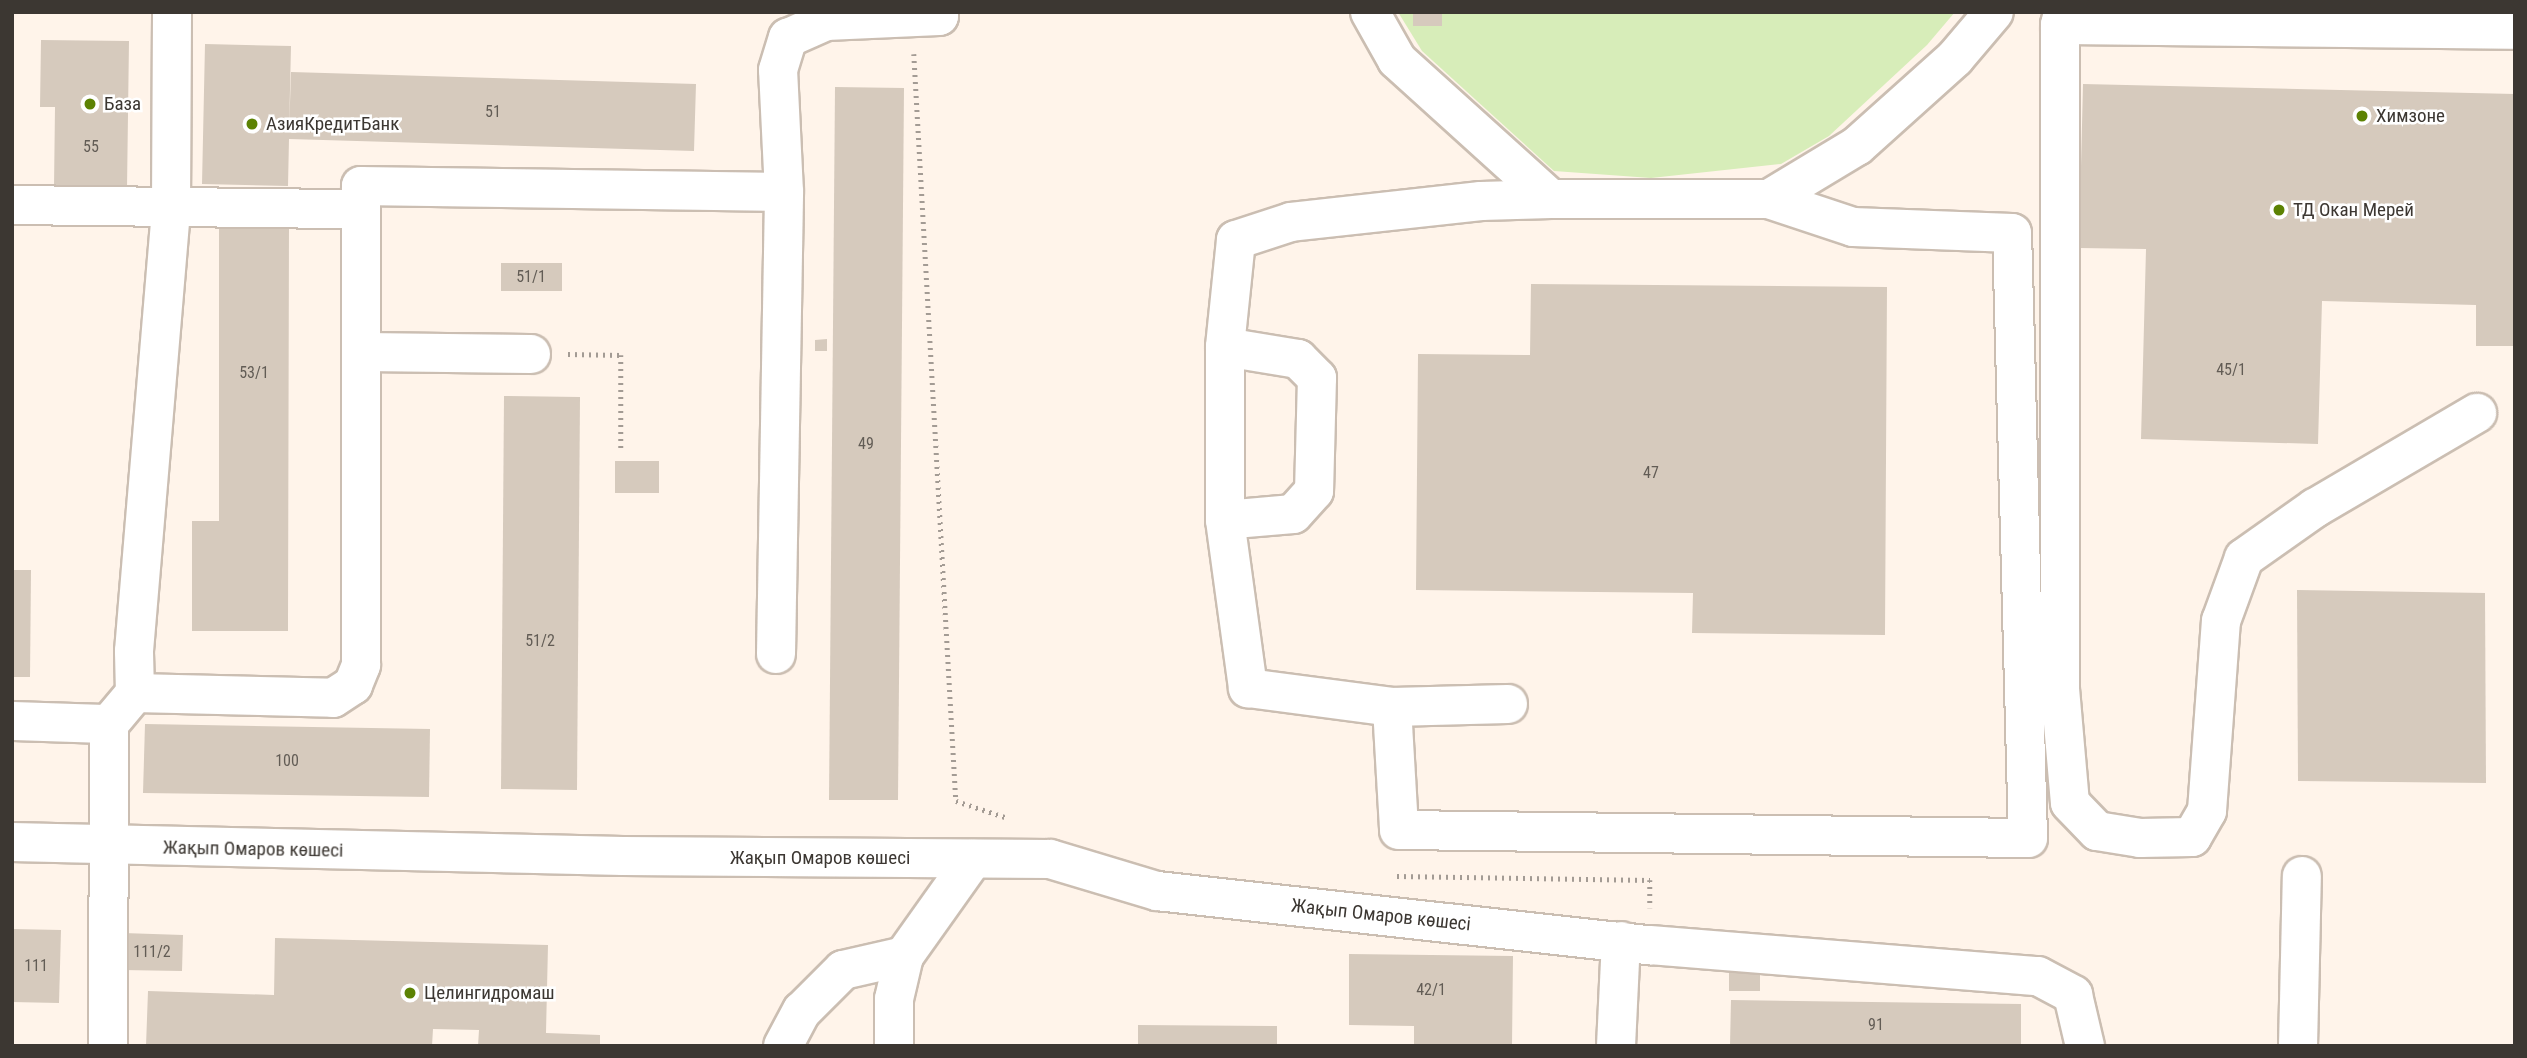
<!DOCTYPE html>
<meta charset="utf-8">
<style>
body{margin:0}
#map{position:relative;width:2527px;height:1058px;overflow:hidden;background:#fff4ea;font-family:"Roboto Condensed",sans-serif}
div>[style]{position:absolute}
[style*='--x']{left:calc(var(--x)*1px);top:calc(var(--y)*1px);width:calc(var(--w)*1px);rotate:calc(var(--a)*1deg)}
.green>*{inset:0;background:#d7edb9}
.building>*{inset:0;background:#d6cabd}
.path>*{height:4.5px;margin-top:-2.25px;transform-origin:0;background:repeating-linear-gradient(90deg,#a39b94 0 2px,transparent 0 7px)}
.roads{filter:drop-shadow(2px 0 #cbbeb2) drop-shadow(-2px 0 #cbbeb2) drop-shadow(0 2px #cbbeb2) drop-shadow(0 -2px #cbbeb2)}
.minor>*{height:38px;margin:-19px;padding:0 19px;transform-origin:19px;border-radius:19px;background:#fff}
.dots>*{width:19px;height:19px;translate:-50% -50%;box-sizing:border-box;border:4px solid #fff;border-radius:50%}
span{translate:-50% -50%;white-space:nowrap;text-align:center;line-height:1.15;-webkit-text-stroke:5px #fff;paint-order:stroke}
.number-label{font-size:16px;color:#625c55}
.number-label span{-webkit-text-stroke-width:0}
.poi-label{font-size:19px;color:#3c3732}
.left{translate:0 -50%;text-align:left}
.street-label{font-size:19px;color:#3c3732}
.frame{position:absolute;inset:0;border:14px solid #3c3732;pointer-events:none}
</style>
<div id="map">
<div class="green">
<div style="clip-path:polygon(1398px 12px,1955px 12px,1927px 45px,1829px 136px,1781px 164px,1651px 178px,1554px 171px,1422px 51px)"></div>
</div>
<div class="building">
<div style="clip-path:polygon(1413px 12px,1442px 12px,1442px 26px,1413px 26px)"></div>
<div style="clip-path:polygon(41px 40px,129px 41px,127px 188px,54px 187px,55px 107px,40px 107px)"></div>
<div style="clip-path:polygon(205px 44px,291px 46px,289px 133px,291px 72px,696px 84px,694px 151px,289px 139px,288px 186px,202px 184px)"></div>
<div style="clip-path:polygon(2083px 84px,2515px 94px,2515px 346px,2476px 346px,2476px 305px,2322px 301px,2318px 444px,2141px 439px,2146px 249px,2079px 248px)"></div>
<div style="clip-path:polygon(835px 87px,904px 88px,898px 800px,829px 800px)"></div>
<div style="clip-path:polygon(219px 224px,289px 224px,288px 631px,192px 631px,192px 521px,219px 521px)"></div>
<div style="clip-path:polygon(501px 263px,562px 263px,562px 291px,501px 291px)"></div>
<div style="clip-path:polygon(1531px 284px,1887px 287px,1885px 635px,1692px 633px,1693px 593px,1416px 590px,1418px 354px,1530px 355px)"></div>
<div style="clip-path:polygon(827px 339px,827px 351px,815px 351px,815px 340px)"></div>
<div style="clip-path:polygon(504px 396px,580px 397px,577px 790px,501px 789px)"></div>
<div style="clip-path:polygon(615px 461px,659px 461px,659px 493px,615px 493px)"></div>
<div style="clip-path:polygon(12px 570px,31px 570px,30px 677px,12px 677px)"></div>
<div style="clip-path:polygon(2297px 590px,2485px 593px,2486px 783px,2298px 781px)"></div>
<div style="clip-path:polygon(145px 724px,430px 729px,429px 797px,143px 793px)"></div>
<div style="clip-path:polygon(12px 929px,61px 930px,59px 1003px,12px 1002px)"></div>
<div style="clip-path:polygon(123px 933px,183px 935px,182px 971px,122px 970px)"></div>
<div style="clip-path:polygon(275px 938px,548px 945px,546px 1033px,600px 1035px,600px 1046px,478px 1046px,479px 1030px,433px 1029px,432px 1046px,146px 1046px,148px 991px,274px 995px)"></div>
<div style="clip-path:polygon(1349px 954px,1513px 956px,1512px 1046px,1414px 1046px,1414px 1026px,1349px 1025px)"></div>
<div style="clip-path:polygon(1729px 961px,1760px 962px,1760px 991px,1729px 991px)"></div>
<div style="clip-path:polygon(1731px 1000px,2021px 1004px,2021px 1046px,1730px 1046px)"></div>
<div style="clip-path:polygon(1138px 1025px,1277px 1026px,1277px 1046px,1138px 1046px)"></div>
</div>
<div class="path">
<div style="--x:914;--y:54;--w:748;--a:86.78"></div>
<div style="--x:956;--y:801;--w:55;--a:18.1"></div>
<div style="--x:568;--y:354;--w:53;--a:1.1"></div>
<div style="--x:621;--y:355;--w:96;--a:90"></div>
<div style="--x:1397;--y:876;--w:253;--a:0.9"></div>
<div style="--x:1650;--y:880;--w:28;--a:90"></div>
</div>
<div class="roads">
<div class="minor">
<div style="--x:1370;--y:12;--w:55;--a:60.6"></div>
<div style="--x:1397;--y:60;--w:207;--a:42.1"></div>
<div style="--x:1551;--y:199;--w:218;--a:0"></div>
<div style="--x:1769;--y:199;--w:103;--a:-31.1"></div>
<div style="--x:1857;--y:146;--w:132;--a:-41.9"></div>
<div style="--x:1955;--y:58;--w:60;--a:-49.7"></div>
<div style="--x:2063;--y:12;--w:13;--a:103"></div>
<div style="--x:2060;--y:25;--w:455;--a:0.6"></div>
<div style="--x:2060;--y:25;--w:664;--a:90"></div>
<div style="--x:2060;--y:689;--w:114;--a:85"></div>
<div style="--x:2070;--y:803;--w:39;--a:46"></div>
<div style="--x:2097;--y:831;--w:44;--a:9.2"></div>
<div style="--x:2140;--y:838;--w:52;--a:-1.1"></div>
<div style="--x:2192;--y:837;--w:30;--a:-60"></div>
<div style="--x:2207;--y:811;--w:191;--a:-85.8"></div>
<div style="--x:2221;--y:621;--w:67;--a:-69.9"></div>
<div style="--x:2244;--y:558;--w:87;--a:-35.2"></div>
<div style="--x:2315;--y:508;--w:188;--a:-30.4"></div>
<div style="--x:1551;--y:199;--w:70;--a:178.4"></div>
<div style="--x:1481;--y:201;--w:191;--a:173.7"></div>
<div style="--x:1291;--y:222;--w:58;--a:161.9"></div>
<div style="--x:1236;--y:240;--w:108;--a:95.9"></div>
<div style="--x:1225;--y:347;--w:173;--a:90"></div>
<div style="--x:1225;--y:520;--w:170;--a:82.2"></div>
<div style="--x:1248;--y:688;--w:145;--a:7.5"></div>
<div style="--x:1392;--y:707;--w:123;--a:86.7"></div>
<div style="--x:1399;--y:830;--w:629;--a:0.73"></div>
<div style="--x:2028;--y:838;--w:605;--a:-91.51"></div>
<div style="--x:2012;--y:233;--w:159;--a:-177.8"></div>
<div style="--x:1853;--y:227;--w:89;--a:-161.6"></div>
<div style="--x:12;--y:205;--w:347;--a:0.7"></div>
<div style="--x:1225;--y:347;--w:74;--a:9.3"></div>
<div style="--x:1298;--y:359;--w:27;--a:45"></div>
<div style="--x:1317;--y:378;--w:113;--a:91.5"></div>
<div style="--x:1314;--y:491;--w:31;--a:132"></div>
<div style="--x:1293;--y:514;--w:68;--a:175"></div>
<div style="--x:363;--y:352;--w:168;--a:0.7"></div>
<div style="--x:776;--y:654;--w:462;--a:-89"></div>
<div style="--x:135;--y:693;--w:198;--a:1.4"></div>
<div style="--x:333;--y:698;--w:24;--a:-33"></div>
<div style="--x:353;--y:685;--w:22;--a:-68"></div>
<div style="--x:361;--y:665;--w:479;--a:-90"></div>
<div style="--x:361;--y:186;--w:423;--a:0.8"></div>
<div style="--x:784;--y:192;--w:122;--a:-92.8"></div>
<div style="--x:778;--y:70;--w:34;--a:-73"></div>
<div style="--x:788;--y:38;--w:42;--a:-24.1"></div>
<div style="--x:826;--y:21;--w:113;--a:-2.5"></div>
<div style="--x:939;--y:16;--w:4;--a:-90"></div>
<div style="--x:1392;--y:707;--w:116;--a:-1.5"></div>
<div style="--x:12;--y:721;--w:97;--a:1.8"></div>
<div style="--x:12;--y:842;--w:611;--a:1.31"></div>
<div style="--x:623;--y:856;--w:427;--a:0.4"></div>
<div style="--x:1050;--y:859;--w:112;--a:16.7"></div>
<div style="--x:1157;--y:891;--w:496;--a:6.3"></div>
<div style="--x:1650;--y:945;--w:389;--a:4.6"></div>
<div style="--x:2038;--y:976;--w:40;--a:28"></div>
<div style="--x:2073;--y:995;--w:52;--a:76.8"></div>
<div style="--x:108;--y:1046;--w:322;--a:-89.8"></div>
<div style="--x:109;--y:724;--w:40;--a:-50"></div>
<div style="--x:135;--y:693;--w:42;--a:-91.4"></div>
<div style="--x:134;--y:651;--w:446;--a:-85.2"></div>
<div style="--x:171;--y:207;--w:195;--a:-89.7"></div>
<div style="--x:783;--y:1046;--w:40;--a:-62"></div>
<div style="--x:802;--y:1011;--w:58;--a:-45"></div>
<div style="--x:843;--y:970;--w:63;--a:-12.9"></div>
<div style="--x:894;--y:1046;--w:47;--a:-90"></div>
<div style="--x:894;--y:999;--w:44;--a:-76.9"></div>
<div style="--x:904;--y:956;--w:119;--a:-54.6"></div>
<div style="--x:1616;--y:1046;--w:105;--a:-87.3"></div>
<div style="--x:2298;--y:1046;--w:170;--a:-88.7"></div>
</div>
</div>
<div class="dots">
<div style="left:90px;top:104px;background:#5c8203"></div>
<div style="left:2362px;top:116px;background:#5c8203"></div>
<div style="left:252px;top:124px;background:#5c8203"></div>
<div style="left:2279px;top:210px;background:#5c8203"></div>
<div style="left:410px;top:993px;background:#5c8203"></div>
</div>
<div class="number-label">
<span style="left:493px;top:112px">51</span>
<span style="left:91px;top:147px">55</span>
<span style="left:531px;top:277px">51/1</span>
<span style="left:2231px;top:370px">45/1</span>
<span style="left:254px;top:373px">53/1</span>
<span style="left:866px;top:444px">49</span>
<span style="left:1651px;top:473px">47</span>
<span style="left:540px;top:641px">51/2</span>
<span style="left:287px;top:761px">100</span>
<span style="left:152px;top:952px">111/2</span>
<span style="left:36px;top:966px">111</span>
<span style="left:1431px;top:990px">42/1</span>
<span style="left:1876px;top:1025px">91</span>
</div>
<div class="poi-label">
<span class="left" style="left:104px;top:104px">База</span>
<span class="left" style="left:2376px;top:116px">Химзоне</span>
<span class="left" style="left:266px;top:124px">АзияКредитБанк</span>
<span class="left" style="left:2293px;top:210px">ТД Окан Мерей</span>
<span class="left" style="left:424px;top:993px">Целингидромаш</span>
</div>
<div class="street-label">
<span style="left:253px;top:849px;rotate:1deg">Жақып Омаров көшесі</span>
<span style="left:820px;top:858px">Жақып Омаров көшесі</span>
<span style="left:1381px;top:915px;rotate:6deg">Жақып Омаров көшесі</span>
</div>
<div class="frame"></div>
</div>
